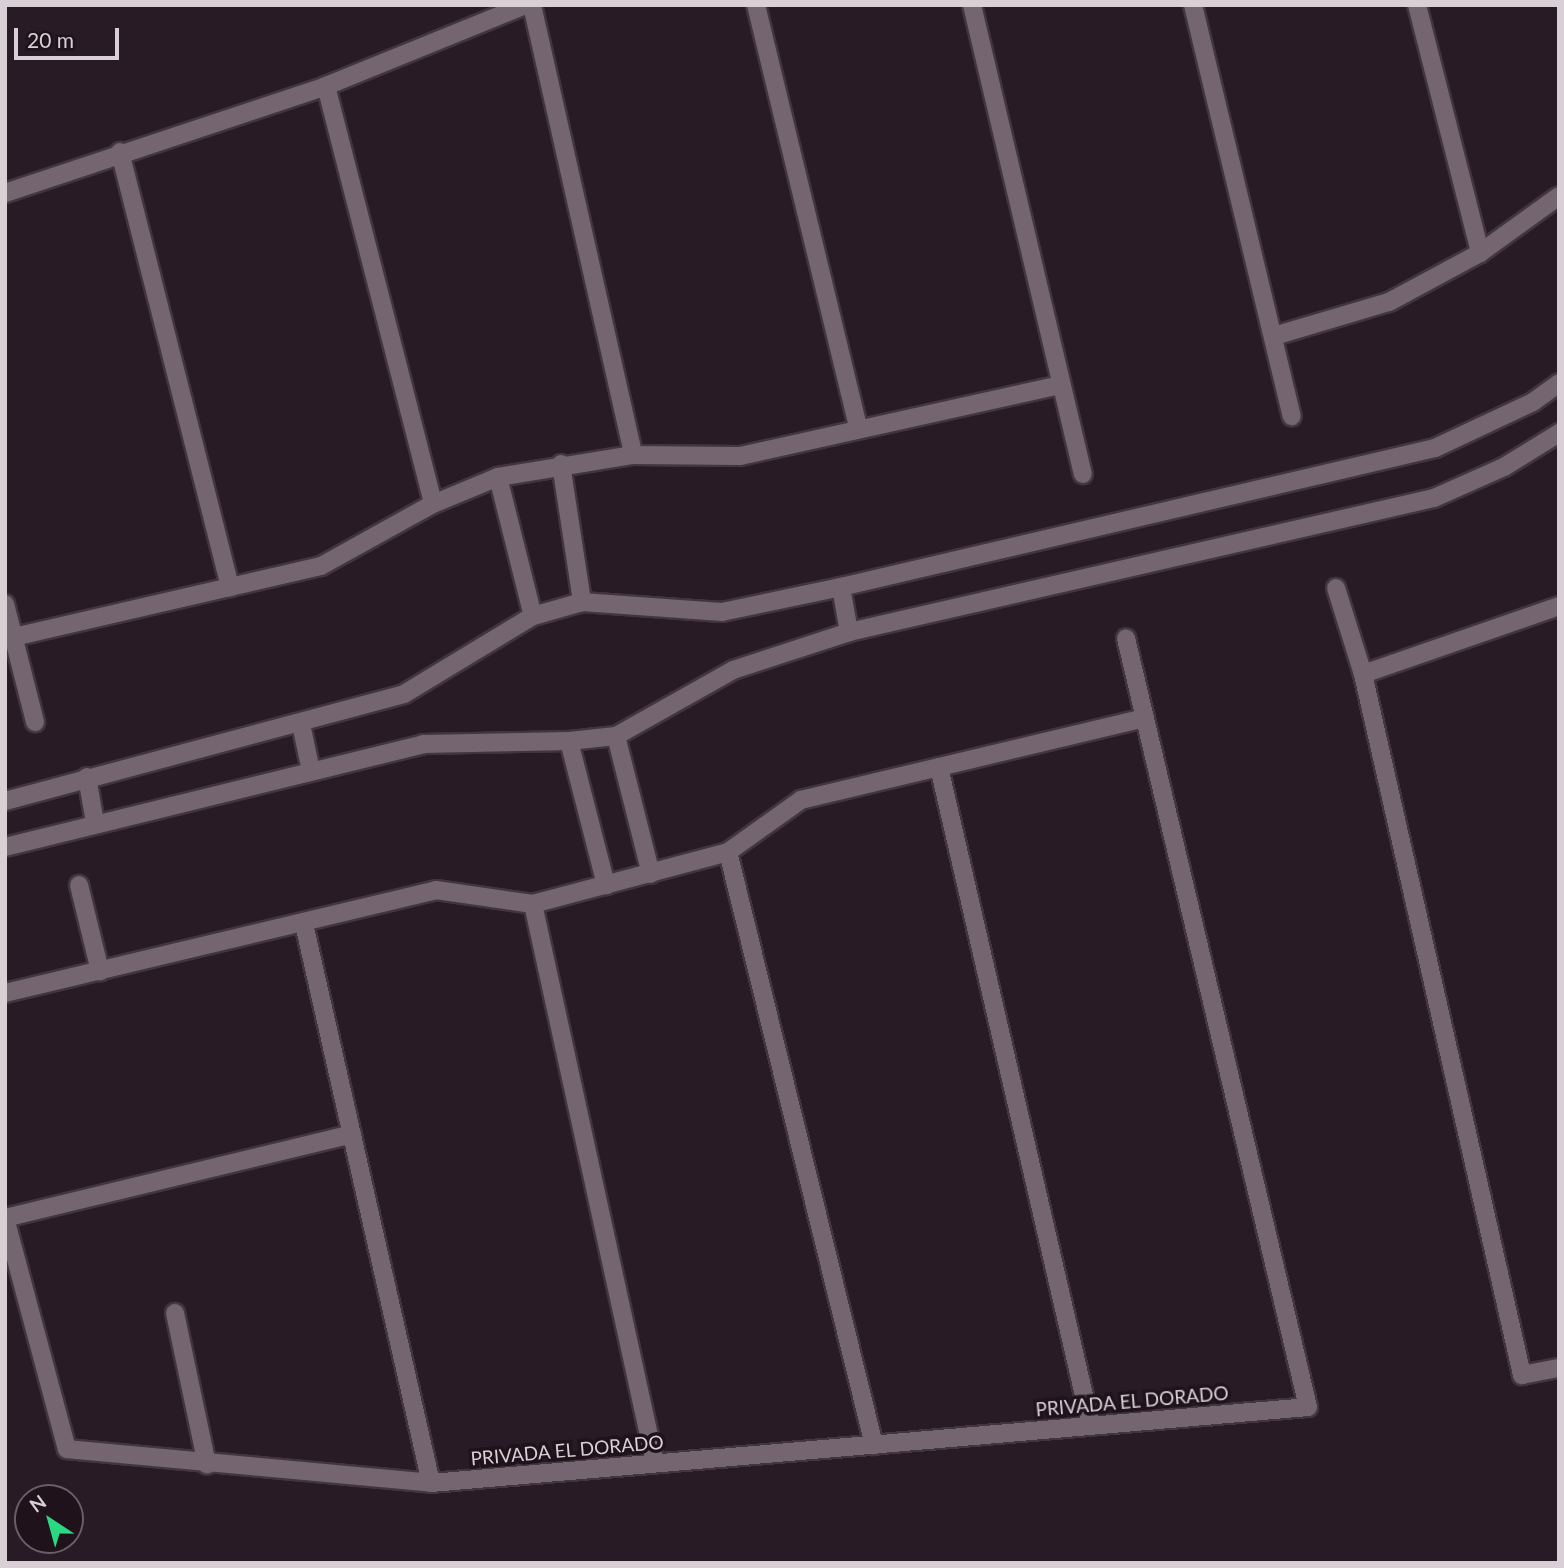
<!DOCTYPE html>
<style>
body{margin:0}
#map{position:relative;width:1564px;height:1568px;overflow:hidden;background:#281b25;font-family:Lato,sans-serif}
div>[style]{position:absolute}
[style*='--x']{left:calc(var(--x)*1px);top:calc(var(--y)*1px);width:calc(var(--w)*1px);rotate:calc(var(--a)*1deg)}
.roads{filter:drop-shadow(2px 0 #41363e) drop-shadow(-2px 0 #41363e) drop-shadow(0 2px #41363e) drop-shadow(0 -2px #41363e)}
.minor>*{height:18px;margin:-9px;padding:0 9px;transform-origin:9px;border-radius:9px;background:#756571}
span{translate:-50% -50%;white-space:nowrap;text-align:center;line-height:1.15;-webkit-text-stroke:7px #1f121b;paint-order:stroke}
.street-label{font-size:19px;color:#d9d0d6}
.frame{position:absolute;inset:0;border:7px solid #d9d0d6;pointer-events:none}
.north{position:absolute;left:14px;top:1484px;width:70px;height:70px;box-sizing:border-box;background:#1f121b;border:2px solid #695e66;border-radius:50%;rotate:324deg;font-size:19px;font-weight:700;line-height:28px;text-align:center;color:#d9d0d6}
.north::after{content:'';display:block;margin:auto;width:24px;height:32px;background:#2ad884;clip-path:polygon(50% 0,100% 100%,50% 72%,0 100%)}
.scale{position:absolute;left:14px;top:28px;width:105px;height:32px;box-sizing:border-box;border:4px solid #d9d0d6;border-top:0;padding-left:9px;font-size:21px;line-height:24px;white-space:nowrap;color:#d9d0d6;-webkit-text-stroke:5px #1f121b;paint-order:stroke}
</style>
<div id="map">
<div class="roads">
<div class="minor">
<div style="--x:532;--y:5;--w:461;--a:77.3"></div>
<div style="--x:756;--y:5;--w:434;--a:76.4"></div>
<div style="--x:972;--y:5;--w:482;--a:76.7"></div>
<div style="--x:1193;--y:5;--w:423;--a:76.5"></div>
<div style="--x:1417;--y:5;--w:256;--a:75.7"></div>
<div style="--x:326;--y:86;--w:431;--a:75.6"></div>
<div style="--x:120;--y:152;--w:449;--a:75.8"></div>
<div style="--x:5;--y:193;--w:338;--a:-18.4"></div>
<div style="--x:326;--y:86;--w:215;--a:-22.1"></div>
<div style="--x:1274;--y:336;--w:120;--a:-16.5"></div>
<div style="--x:1389;--y:302;--w:103;--a:-28.3"></div>
<div style="--x:1480;--y:253;--w:97;--a:-35.8"></div>
<div style="--x:561;--y:464;--w:140;--a:81.3"></div>
<div style="--x:498;--y:477;--w:143;--a:75.9"></div>
<div style="--x:841;--y:587;--w:46;--a:79.9"></div>
<div style="--x:1336;--y:588;--w:90;--a:72.6"></div>
<div style="--x:1363;--y:674;--w:719;--a:77.22"></div>
<div style="--x:1522;--y:1375;--w:38;--a:-11"></div>
<div style="--x:5;--y:604;--w:122;--a:75.7"></div>
<div style="--x:5;--y:639;--w:324;--a:-13"></div>
<div style="--x:321;--y:566;--w:128;--a:-29"></div>
<div style="--x:433;--y:504;--w:70;--a:-22.6"></div>
<div style="--x:498;--y:477;--w:137;--a:-9.3"></div>
<div style="--x:633;--y:455;--w:107;--a:0.5"></div>
<div style="--x:740;--y:456;--w:327;--a:-12.5"></div>
<div style="--x:1363;--y:674;--w:207;--a:-19.1"></div>
<div style="--x:301;--y:724;--w:48;--a:78"></div>
<div style="--x:616;--y:736;--w:142;--a:75.8"></div>
<div style="--x:569;--y:741;--w:149;--a:75.6"></div>
<div style="--x:939;--y:767;--w:676;--a:77.01"></div>
<div style="--x:87;--y:777;--w:47;--a:80.1"></div>
<div style="--x:5;--y:801;--w:413;--a:-15"></div>
<div style="--x:404;--y:694;--w:151;--a:-31.2"></div>
<div style="--x:533;--y:616;--w:51;--a:-15.9"></div>
<div style="--x:582;--y:602;--w:140;--a:4.1"></div>
<div style="--x:722;--y:612;--w:122;--a:-11.9"></div>
<div style="--x:841;--y:587;--w:610;--a:-13.17"></div>
<div style="--x:1435;--y:448;--w:108;--a:-25.1"></div>
<div style="--x:1533;--y:402;--w:32;--a:-36"></div>
<div style="--x:5;--y:847;--w:431;--a:-13.8"></div>
<div style="--x:423;--y:744;--w:146;--a:-1.2"></div>
<div style="--x:569;--y:741;--w:47;--a:-6.1"></div>
<div style="--x:616;--y:736;--w:134;--a:-29.4"></div>
<div style="--x:733;--y:670;--w:122;--a:-18.1"></div>
<div style="--x:849;--y:632;--w:600;--a:-12.9"></div>
<div style="--x:1434;--y:498;--w:77;--a:-23.9"></div>
<div style="--x:1504;--y:467;--w:65;--a:-31.7"></div>
<div style="--x:728;--y:852;--w:611;--a:76.17"></div>
<div style="--x:79;--y:885;--w:89;--a:76.3"></div>
<div style="--x:533;--y:904;--w:572;--a:77.69"></div>
<div style="--x:304;--y:924;--w:573;--a:77.2"></div>
<div style="--x:5;--y:993;--w:443;--a:-13.4"></div>
<div style="--x:436;--y:890;--w:98;--a:8.2"></div>
<div style="--x:533;--y:904;--w:202;--a:-14.9"></div>
<div style="--x:728;--y:852;--w:90;--a:-35.5"></div>
<div style="--x:801;--y:800;--w:353;--a:-13.4"></div>
<div style="--x:5;--y:1218;--w:239;--a:75"></div>
<div style="--x:67;--y:1449;--w:366;--a:5.3"></div>
<div style="--x:431;--y:1483;--w:880;--a:-4.95"></div>
<div style="--x:1308;--y:1407;--w:790;--a:-103.32"></div>
<div style="--x:5;--y:1218;--w:357;--a:-13.6"></div>
<div style="--x:175;--y:1313;--w:155;--a:78.1"></div>
</div>
</div>
<div class="street-label">
<span style="left:1132px;top:1401px;rotate:-5deg">PRIVADA EL DORADO</span>
<span style="left:567px;top:1450px;rotate:-5deg">PRIVADA EL DORADO</span>
</div>
<div class="frame"></div>
<div class="north">N</div>
<div class="scale">20 m</div>
</div>
